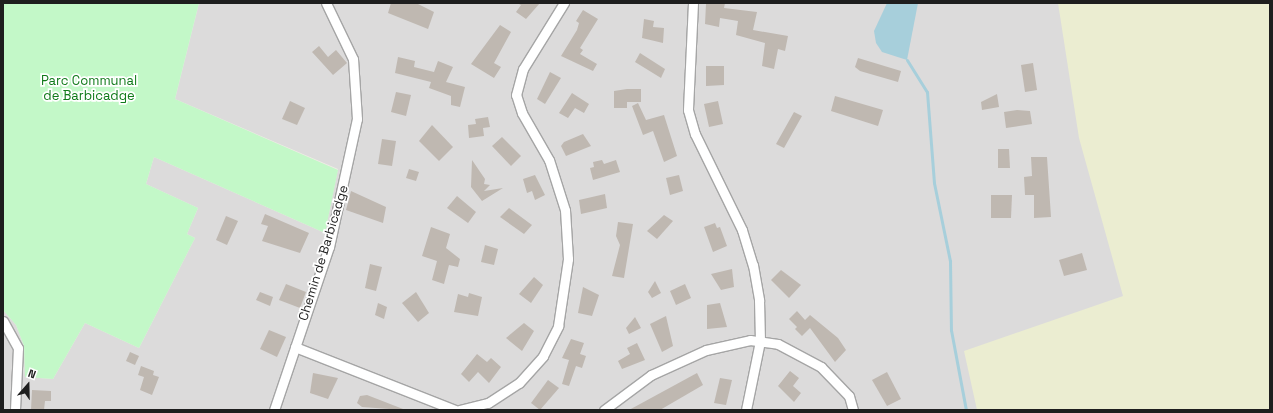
<!DOCTYPE html>
<style>
body{margin:0}
#map{position:relative;width:1273px;height:413px;overflow:hidden;background:#efece5;font-family:"Space Grotesk",sans-serif}
div>[style]{position:absolute}
[style*='--x']{left:calc(var(--x)*1px);top:calc(var(--y)*1px);width:calc(var(--w)*1px);rotate:calc(var(--a)*1deg)}
.residential>*{inset:0;background:#dcdbdb}
.farmland>*{inset:0;background:#ebedd1}
.park>*{inset:0;background:#c3f8c8}
.water>*{inset:0;background:#a7cfdb}
.stream>*{height:3px;margin:-1.5px;padding:0 1.5px;transform-origin:1.5px;border-radius:1.5px;background:#a7cfdb}
.building>*{inset:0;background:#bfb8b1}
.roads{filter:drop-shadow(1px 0 #a5a5a5) drop-shadow(-1px 0 #a5a5a5) drop-shadow(0 1px #a5a5a5) drop-shadow(0 -1px #a5a5a5)}
.minor>*{height:9px;margin:-4.5px;padding:0 4.5px;transform-origin:4.5px;border-radius:4.5px;background:#fff}
span{translate:-50% -50%;white-space:nowrap;text-align:center;line-height:1.15;-webkit-text-stroke:3.5px #fff;paint-order:stroke}
.park-label{font-size:13px;color:#0f7a19}
.street-label{font-size:13px;color:#1e1e1e}
.frame{position:absolute;inset:0;border:4px solid #1e1e1e;pointer-events:none}
.north{position:absolute;left:8px;top:365px;width:40px;height:40px;-webkit-text-stroke:3px #fff;paint-order:stroke;rotate:20deg;font-size:11px;font-weight:700;line-height:16px;text-align:center;color:#1e1e1e}
.north::after{content:'';display:block;margin:auto;width:14px;height:18px;background:#1e1e1e;clip-path:polygon(50% 0,100% 100%,50% 72%,0 100%)}
</style>
<div id="map">
<div class="residential">
<div style="clip-path:polygon(199px 3px,1270px 3px,1270px 410px,3px 410px,3px 310px,16px 325px,24px 346px,25px 377px,53px 379px,85px 323px,139px 348px,195px 238px,187px 234px,198px 208px,146px 184px,154px 157px,325px 233px,338px 169px,175px 99px)"></div>
</div>
<div class="farmland">
<div style="clip-path:polygon(1058px 3px,1270px 3px,1270px 410px,977px 410px,964px 351px,1123px 296px,1079px 138px)"></div>
</div>
<div class="park">
<div style="clip-path:polygon(3px 3px,199px 3px,175px 99px,338px 170px,325px 233px,154px 157px,146px 184px,198px 208px,187px 234px,195px 238px,139px 348px,85px 323px,53px 379px,25px 377px,24px 346px,16px 325px,3px 310px)"></div>
</div>
<div class="water">
<div style="clip-path:polygon(887px 3px,918px 3px,907px 60px,882px 52px,876px 43px,874px 31px)"></div>
</div>
<div class="stream">
<div style="--x:907;--y:60;--w:38;--a:58"></div>
<div style="--x:927;--y:92;--w:91;--a:85.6"></div>
<div style="--x:934;--y:183;--w:80;--a:78.4"></div>
<div style="--x:950;--y:261;--w:69;--a:89.2"></div>
<div style="--x:951;--y:330;--w:81;--a:79.4"></div>
</div>
<div class="building">
<div style="clip-path:polygon(391px 3px,416px 3px,434px 12px,428px 29px,388px 13px)"></div>
<div style="clip-path:polygon(517px 3px,540px 3px,526px 19px,516px 12px,521px 5px)"></div>
<div style="clip-path:polygon(725px 3px,724px 8px,757px 12px,753px 30px,788px 36px,785px 51px,778px 49px,774px 69px,762px 66px,765px 43px,736px 35px,738px 21px,720px 18px,719px 27px,705px 24px,706px 4px)"></div>
<div style="clip-path:polygon(583px 10px,598px 19px,580px 48px,583px 50px,580px 54px,597px 64px,593px 71px,561px 56px,577px 30px,579px 23px,576px 21px)"></div>
<div style="clip-path:polygon(644px 19px,654px 21px,653px 27px,664px 28px,663px 43px,642px 38px)"></div>
<div style="clip-path:polygon(500px 25px,511px 32px,494px 63px,501px 67px,494px 78px,471px 64px)"></div>
<div style="clip-path:polygon(319px 46px,328px 57px,336px 50px,347px 63px,333px 75px,312px 52px)"></div>
<div style="clip-path:polygon(640px 53px,665px 69px,661px 78px,635px 62px)"></div>
<div style="clip-path:polygon(398px 57px,415px 61px,414px 67px,434px 72px,438px 61px,453px 67px,446px 82px,465px 87px,460px 107px,451px 105px,451px 96px,429px 88px,431px 82px,395px 73px)"></div>
<div style="clip-path:polygon(858px 58px,901px 71px,898px 82px,860px 71px,855px 67px)"></div>
<div style="clip-path:polygon(1033px 63px,1037px 90px,1025px 92px,1021px 65px)"></div>
<div style="clip-path:polygon(706px 66px,724px 66px,724px 85px,706px 86px)"></div>
<div style="clip-path:polygon(550px 72px,561px 78px,545px 104px,537px 99px)"></div>
<div style="clip-path:polygon(627px 89px,641px 89px,641px 102px,627px 102px,627px 108px,614px 108px,614px 91px)"></div>
<div style="clip-path:polygon(396px 92px,411px 95px,406px 116px,391px 112px)"></div>
<div style="clip-path:polygon(572px 93px,589px 104px,584px 113px,575px 108px,568px 118px,559px 113px)"></div>
<div style="clip-path:polygon(997px 94px,999px 107px,982px 110px,981px 102px)"></div>
<div style="clip-path:polygon(835px 96px,883px 110px,878px 126px,831px 111px)"></div>
<div style="clip-path:polygon(290px 101px,305px 108px,297px 125px,282px 119px)"></div>
<div style="clip-path:polygon(718px 101px,723px 124px,709px 127px,704px 104px)"></div>
<div style="clip-path:polygon(638px 103px,646px 120px,664px 115px,677px 156px,664px 162px,653px 131px,643px 135px,632px 106px)"></div>
<div style="clip-path:polygon(1017px 110px,1030px 111px,1032px 124px,1006px 128px,1004px 112px)"></div>
<div style="clip-path:polygon(794px 112px,802px 116px,784px 148px,776px 144px)"></div>
<div style="clip-path:polygon(488px 117px,490px 127px,483px 128px,484px 136px,469px 138px,468px 125px,476px 124px,475px 119px)"></div>
<div style="clip-path:polygon(432px 125px,453px 147px,439px 161px,419px 141px)"></div>
<div style="clip-path:polygon(583px 134px,591px 146px,566px 156px,561px 146px,564px 142px)"></div>
<div style="clip-path:polygon(502px 137px,521px 156px,511px 166px,492px 146px)"></div>
<div style="clip-path:polygon(382px 139px,396px 141px,392px 166px,378px 164px)"></div>
<div style="clip-path:polygon(998px 149px,1009px 149px,1010px 168px,998px 168px)"></div>
<div style="clip-path:polygon(1031px 157px,1047px 157px,1051px 217px,1034px 218px,1034px 195px,1025px 195px,1024px 177px,1032px 176px)"></div>
<div style="clip-path:polygon(472px 160px,485px 179px,484px 184px,490px 185px,484px 191px,503px 188px,482px 201px,471px 187px)"></div>
<div style="clip-path:polygon(602px 160px,604px 164px,616px 160px,620px 172px,593px 180px,590px 168px,594px 167px,593px 162px)"></div>
<div style="clip-path:polygon(409px 169px,419px 172px,416px 181px,406px 178px)"></div>
<div style="clip-path:polygon(535px 175px,545px 195px,535px 200px,532px 191px,527px 193px,523px 179px)"></div>
<div style="clip-path:polygon(679px 175px,683px 191px,670px 195px,666px 178px)"></div>
<div style="clip-path:polygon(351px 191px,386px 207px,383px 223px,346px 210px)"></div>
<div style="clip-path:polygon(605px 194px,607px 208px,581px 214px,579px 200px)"></div>
<div style="clip-path:polygon(991px 195px,1012px 195px,1011px 218px,991px 218px)"></div>
<div style="clip-path:polygon(457px 196px,476px 212px,468px 223px,447px 208px)"></div>
<div style="clip-path:polygon(509px 208px,532px 225px,524px 234px,500px 217px)"></div>
<div style="clip-path:polygon(265px 214px,309px 233px,300px 253px,262px 241px,268px 226px,261px 224px)"></div>
<div style="clip-path:polygon(664px 215px,673px 221px,657px 239px,647px 231px)"></div>
<div style="clip-path:polygon(226px 216px,238px 221px,227px 245px,216px 240px)"></div>
<div style="clip-path:polygon(618px 222px,633px 224px,624px 278px,612px 276px,620px 245px,616px 236px)"></div>
<div style="clip-path:polygon(715px 223px,717px 228px,720px 227px,727px 246px,713px 252px,704px 227px)"></div>
<div style="clip-path:polygon(431px 227px,450px 234px,446px 248px,460px 259px,458px 267px,449px 265px,444px 284px,432px 280px,437px 261px,422px 256px)"></div>
<div style="clip-path:polygon(485px 245px,498px 249px,494px 265px,481px 262px)"></div>
<div style="clip-path:polygon(1082px 253px,1087px 270px,1064px 276px,1059px 260px)"></div>
<div style="clip-path:polygon(370px 264px,382px 267px,376px 291px,365px 288px)"></div>
<div style="clip-path:polygon(732px 269px,734px 287px,721px 290px,711px 274px)"></div>
<div style="clip-path:polygon(781px 270px,801px 285px,789px 298px,771px 280px)"></div>
<div style="clip-path:polygon(534px 277px,543px 285px,531px 303px,519px 294px)"></div>
<div style="clip-path:polygon(655px 281px,661px 293px,652px 298px,648px 292px)"></div>
<div style="clip-path:polygon(286px 284px,306px 292px,300px 308px,279px 300px)"></div>
<div style="clip-path:polygon(685px 284px,691px 298px,676px 305px,670px 291px)"></div>
<div style="clip-path:polygon(583px 287px,599px 295px,592px 316px,578px 313px)"></div>
<div style="clip-path:polygon(260px 292px,273px 297px,270px 306px,256px 300px)"></div>
<div style="clip-path:polygon(416px 292px,429px 313px,418px 322px,402px 303px)"></div>
<div style="clip-path:polygon(469px 293px,482px 297px,478px 316px,454px 312px,458px 294px,468px 297px)"></div>
<div style="clip-path:polygon(378px 303px,387px 307px,384px 319px,375px 315px)"></div>
<div style="clip-path:polygon(720px 303px,727px 327px,707px 329px,707px 305px)"></div>
<div style="clip-path:polygon(797px 311px,805px 320px,810px 315px,838px 338px,846px 350px,835px 362px,810px 328px,802px 336px,795px 329px,797px 327px,789px 319px)"></div>
<div style="clip-path:polygon(666px 316px,673px 346px,662px 352px,650px 324px)"></div>
<div style="clip-path:polygon(635px 317px,641px 328px,629px 334px,626px 328px)"></div>
<div style="clip-path:polygon(524px 323px,534px 331px,522px 351px,506px 338px)"></div>
<div style="clip-path:polygon(269px 330px,286px 337px,277px 357px,260px 349px)"></div>
<div style="clip-path:polygon(571px 339px,584px 343px,580px 354px,586px 356px,582px 368px,576px 366px,569px 386px,562px 384px,569px 360px,562px 358px)"></div>
<div style="clip-path:polygon(637px 343px,645px 360px,622px 369px,618px 361px,630px 354px,627px 348px)"></div>
<div style="clip-path:polygon(130px 352px,139px 356px,135px 365px,126px 361px)"></div>
<div style="clip-path:polygon(477px 354px,487px 362px,491px 358px,501px 367px,489px 383px,478px 372px,469px 382px,461px 374px)"></div>
<div style="clip-path:polygon(141px 366px,154px 371px,153px 375px,159px 377px,152px 395px,140px 390px,144px 377px,138px 375px)"></div>
<div style="clip-path:polygon(790px 371px,799px 378px,793px 386px,801px 393px,794px 402px,778px 386px)"></div>
<div style="clip-path:polygon(887px 372px,901px 399px,887px 406px,872px 380px)"></div>
<div style="clip-path:polygon(313px 373px,338px 378px,328px 399px,310px 393px)"></div>
<div style="clip-path:polygon(697px 373px,703px 385px,660px 410px,629px 410px)"></div>
<div style="clip-path:polygon(720px 378px,732px 380px,726px 405px,714px 403px)"></div>
<div style="clip-path:polygon(548px 380px,559px 388px,540px 410px,531px 403px)"></div>
<div style="clip-path:polygon(32px 390px,51px 391px,51px 401px,45px 401px,44px 410px,31px 410px)"></div>
<div style="clip-path:polygon(367px 395px,403px 409px,403px 410px,362px 407px,357px 403px,360px 396px)"></div>
</div>
<div class="roads">
<div class="minor">
<div style="--x:693;--y:3;--w:107;--a:92.7"></div>
<div style="--x:688;--y:110;--w:25;--a:74"></div>
<div style="--x:695;--y:134;--w:107;--a:63.9"></div>
<div style="--x:742;--y:230;--w:37;--a:73"></div>
<div style="--x:753;--y:265;--w:36;--a:80"></div>
<div style="--x:759;--y:300;--w:41;--a:88.6"></div>
<div style="--x:760;--y:341;--w:70;--a:101.5"></div>
<div style="--x:3;--y:321;--w:31;--a:61"></div>
<div style="--x:18;--y:348;--w:62;--a:92.8"></div>
<div style="--x:295;--y:347;--w:172;--a:21.5"></div>
<div style="--x:274;--y:410;--w:172;--a:-71.4"></div>
<div style="--x:329;--y:247;--w:131;--a:-77.7"></div>
<div style="--x:357;--y:119;--w:60;--a:-93.8"></div>
<div style="--x:353;--y:59;--w:62;--a:-115.7"></div>
<div style="--x:459;--y:410;--w:30;--a:-14"></div>
<div style="--x:488;--y:403;--w:37;--a:-33"></div>
<div style="--x:519;--y:383;--w:36;--a:-48"></div>
<div style="--x:543;--y:356;--w:34;--a:-63"></div>
<div style="--x:558;--y:326;--w:68;--a:-81.5"></div>
<div style="--x:568;--y:259;--w:49;--a:-93.5"></div>
<div style="--x:565;--y:210;--w:52;--a:-107.7"></div>
<div style="--x:549;--y:160;--w:54;--a:-119.9"></div>
<div style="--x:522;--y:113;--w:19;--a:-108"></div>
<div style="--x:516;--y:95;--w:27;--a:-75"></div>
<div style="--x:523;--y:69;--w:78;--a:-58.2"></div>
<div style="--x:604;--y:410;--w:59;--a:-36.7"></div>
<div style="--x:651;--y:375;--w:60;--a:-24.4"></div>
<div style="--x:706;--y:350;--w:45;--a:-12.8"></div>
<div style="--x:750;--y:340;--w:28;--a:8"></div>
<div style="--x:778;--y:344;--w:49;--a:28.1"></div>
<div style="--x:821;--y:367;--w:40;--a:46"></div>
<div style="--x:849;--y:396;--w:15;--a:74"></div>
</div>
</div>
<div class="park-label">
<span style="left:89px;top:89px">Parc Communal<br>de Barbicadge</span>
</div>
<div class="street-label">
<span style="left:324px;top:253px;rotate:-73deg">Chemin de Barbicadge</span>
</div>
<div class="frame"></div>
<div class="north">N</div>
</div>
